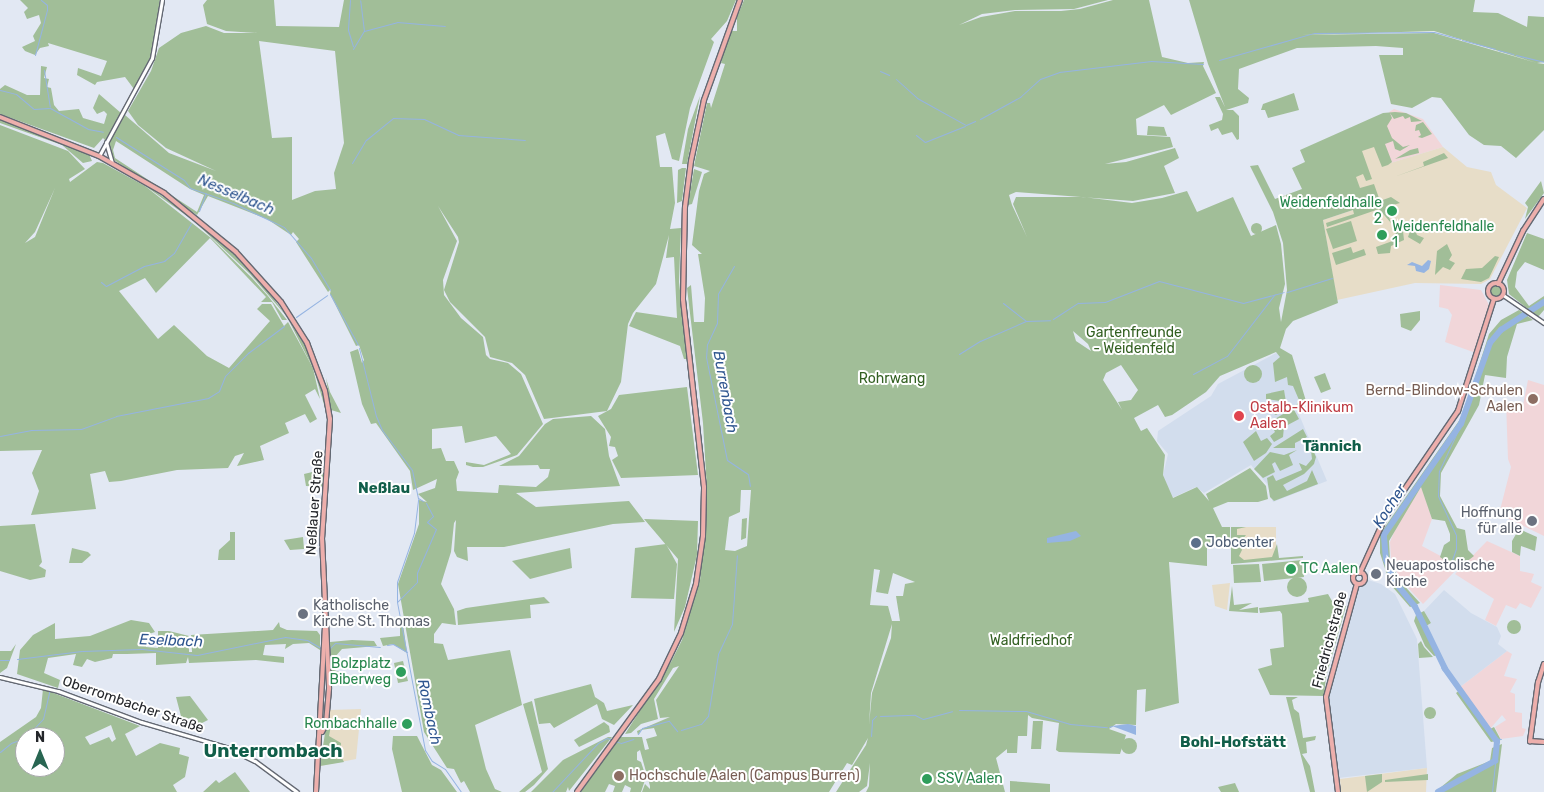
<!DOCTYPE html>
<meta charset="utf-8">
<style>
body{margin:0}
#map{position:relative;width:1544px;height:792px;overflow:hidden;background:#e2e8f3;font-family:Rubik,sans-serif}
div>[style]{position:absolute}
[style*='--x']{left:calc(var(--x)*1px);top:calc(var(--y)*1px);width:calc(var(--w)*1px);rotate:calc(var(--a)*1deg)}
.commercial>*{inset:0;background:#f1d6d9}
.built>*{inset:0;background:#d2dded}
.education>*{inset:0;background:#e7ddc8}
.green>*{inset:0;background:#a1be98}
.round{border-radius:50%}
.water>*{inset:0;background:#95b4e2}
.stream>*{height:1px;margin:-0.5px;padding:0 0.5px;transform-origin:0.5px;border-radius:0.5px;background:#95b4e2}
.river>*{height:5.5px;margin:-2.75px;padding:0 2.75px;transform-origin:2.75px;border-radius:2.75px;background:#95b4e2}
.roads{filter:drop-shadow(1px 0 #646973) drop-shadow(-1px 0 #646973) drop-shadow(0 1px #646973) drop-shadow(0 -1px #646973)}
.minor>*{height:3px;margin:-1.5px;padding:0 1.5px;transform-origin:1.5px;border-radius:1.5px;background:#fff}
.major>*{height:4px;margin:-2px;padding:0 2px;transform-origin:2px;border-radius:2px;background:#edafac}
.major>.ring{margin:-2px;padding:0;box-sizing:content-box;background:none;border:4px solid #edafac;border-radius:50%}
.dots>*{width:14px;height:14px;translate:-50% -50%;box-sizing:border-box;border:2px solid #fff;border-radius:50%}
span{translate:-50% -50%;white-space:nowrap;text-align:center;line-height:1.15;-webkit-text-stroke:4px #fff;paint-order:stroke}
.leisure-label{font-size:14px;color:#27864d}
.right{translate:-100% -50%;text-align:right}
.left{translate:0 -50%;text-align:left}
.park-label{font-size:14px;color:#336022}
.education-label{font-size:14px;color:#785e54}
.health-label{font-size:14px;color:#be3a42}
.street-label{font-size:14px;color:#24262a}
.worship-label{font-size:14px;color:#5b616d}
.service-label{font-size:14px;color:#4e5e75}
.water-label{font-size:15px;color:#2e558f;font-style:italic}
.neighbourhood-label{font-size:15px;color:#115e49;font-weight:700}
.district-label{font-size:19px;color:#115e49;font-weight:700}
.north{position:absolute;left:15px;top:727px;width:50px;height:50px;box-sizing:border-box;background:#fff;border:1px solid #a7a8aa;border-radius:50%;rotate:0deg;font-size:14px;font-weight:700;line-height:20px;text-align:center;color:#24262a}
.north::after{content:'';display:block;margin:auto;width:18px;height:22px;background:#286652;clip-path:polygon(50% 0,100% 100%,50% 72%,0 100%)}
</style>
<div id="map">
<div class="commercial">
<div style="clip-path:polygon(1394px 109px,1423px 119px,1443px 147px,1384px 165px,1378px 122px,1392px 118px,1389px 112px)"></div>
<div style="clip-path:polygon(1440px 285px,1481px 290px,1489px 305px,1476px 353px,1445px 342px,1452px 315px,1448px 309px,1439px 307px)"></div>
<div style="clip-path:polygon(1528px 380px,1544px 385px,1544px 536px,1499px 514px,1511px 467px,1508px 459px,1506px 402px,1523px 405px)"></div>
<div style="clip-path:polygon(1422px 486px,1432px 519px,1422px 546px,1448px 560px,1446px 564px,1457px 569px,1423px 604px,1400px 579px,1391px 559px,1390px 542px,1398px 522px)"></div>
<div style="clip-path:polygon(1487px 541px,1520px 556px,1520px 571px,1534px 574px,1531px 582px,1542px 587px,1531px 608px,1520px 603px,1516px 609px,1506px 605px,1496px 626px,1485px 620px,1494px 599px,1455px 574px)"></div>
<div style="clip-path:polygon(1507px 651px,1512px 654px,1504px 676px,1517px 679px,1510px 692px,1515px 694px,1515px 712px,1522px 713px,1522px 728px,1526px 729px,1523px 736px,1501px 739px,1495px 727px,1506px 720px,1502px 715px,1490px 729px,1460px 687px)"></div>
</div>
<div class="built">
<div style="clip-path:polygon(1280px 351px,1305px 401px,1295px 405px,1327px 481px,1273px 502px,1267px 484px,1251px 465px,1204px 493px,1196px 487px,1172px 498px,1163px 475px,1168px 454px,1157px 441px,1158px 431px,1211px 396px,1218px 384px)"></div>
<div style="clip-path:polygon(1365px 579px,1381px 584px,1395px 594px,1417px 639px,1427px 768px,1338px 778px,1327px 710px,1329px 681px,1357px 584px)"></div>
<div style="clip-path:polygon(1444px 590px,1471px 613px,1497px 627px,1501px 636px,1498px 644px,1507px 651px,1460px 687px,1447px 669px,1426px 626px,1431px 623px,1424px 611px)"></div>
</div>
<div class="education">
<div style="clip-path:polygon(1364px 123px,1384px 165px,1443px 147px,1467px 167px,1491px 172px,1496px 185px,1527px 208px,1490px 279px,1481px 284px,1415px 283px,1337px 300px,1323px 220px,1353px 210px,1348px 131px)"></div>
<div style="clip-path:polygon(1232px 527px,1276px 527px,1276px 560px,1231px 563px)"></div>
<div style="clip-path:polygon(1230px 583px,1227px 610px,1215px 606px,1212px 585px)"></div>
<div style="clip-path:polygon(361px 709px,356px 759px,320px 766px,329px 710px)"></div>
<div style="clip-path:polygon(1427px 768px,1426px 792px,1341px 792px,1340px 779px)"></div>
</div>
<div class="green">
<div style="clip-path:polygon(20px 0,160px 0,151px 56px,134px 89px,125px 77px,97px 82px,95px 85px,77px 75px,78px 68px,101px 76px,107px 61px,48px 43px,49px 46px,40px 48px,35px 55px,25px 51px,22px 47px,35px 41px,33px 36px,41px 23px,39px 15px,27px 19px,24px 12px,28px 8px)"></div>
<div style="clip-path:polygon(evenodd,207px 0,274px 0,276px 26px,339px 27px,344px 0,736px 0,727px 21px,711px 39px,714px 42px,690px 108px,679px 161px,672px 159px,665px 133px,656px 136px,660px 167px,672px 167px,675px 203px,670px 229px,681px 228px,679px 282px,688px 359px,684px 359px,680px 346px,629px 326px,636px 312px,677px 318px,674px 257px,666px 258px,669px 235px,656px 284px,633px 313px,628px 324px,621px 382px,607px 411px,544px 419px,525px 375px,512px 363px,490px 357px,485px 337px,450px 302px,444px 290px,459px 242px,458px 237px,438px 206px,457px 241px,443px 280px,444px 295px,461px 318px,483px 337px,486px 355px,490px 359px,508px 363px,521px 374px,543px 424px,517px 455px,483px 467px,473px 467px,466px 465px,466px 462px,484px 465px,511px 454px,496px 436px,465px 443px,462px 426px,432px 429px,432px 449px,441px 448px,446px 461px,454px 461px,459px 472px,456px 480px,457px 491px,498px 493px,499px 485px,536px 487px,548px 477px,550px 469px,540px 469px,538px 465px,499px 466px,519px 456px,545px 424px,553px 419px,591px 416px,605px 429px,609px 456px,620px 486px,516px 493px,536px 507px,629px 501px,645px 522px,613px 524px,504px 547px,467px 547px,468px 561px,457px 557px,454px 551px,456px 520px,454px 523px,451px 552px,441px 584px,454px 609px,456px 625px,442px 623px,434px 634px,434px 643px,443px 644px,448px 660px,510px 650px,522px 705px,475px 725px,486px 769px,495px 789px,502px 792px,470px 792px,464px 781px,461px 783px,454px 769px,447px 768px,424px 732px,398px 584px,419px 524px,419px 500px,427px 502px,418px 494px,435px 488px,437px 479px,413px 490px,410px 471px,376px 423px,371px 424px,362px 404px,350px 352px,358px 349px,362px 363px,364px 360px,359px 345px,356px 346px,330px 294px,331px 289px,328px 292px,296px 242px,299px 239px,293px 232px,291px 235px,267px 219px,208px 196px,197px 215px,111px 158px,108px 145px,125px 115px,169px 153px,216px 171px,166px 148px,138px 125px,128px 111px,151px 71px,159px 48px,181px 33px,206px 26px,224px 33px,258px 33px,226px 31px,207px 24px,203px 5px,207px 0,259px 41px,335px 51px,344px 143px,334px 173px,336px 189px,315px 191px,292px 200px,292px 137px,272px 138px,259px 41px,207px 0,116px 141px,190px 189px,204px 195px,197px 212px,115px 158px,113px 150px,116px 141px)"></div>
<div style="clip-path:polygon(evenodd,744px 0,1108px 0,1074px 9px,1015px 10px,982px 14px,959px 25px,981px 17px,1015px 11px,1061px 11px,1080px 9px,1113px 0,1149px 0,1162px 57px,1188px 63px,1204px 62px,1203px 66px,1216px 93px,1171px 115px,1164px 105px,1136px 119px,1137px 135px,1170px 137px,1173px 147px,1105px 164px,1126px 162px,1175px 148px,1179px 158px,1164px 166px,1175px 193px,1133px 201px,1016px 192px,1009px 195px,1012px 205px,1027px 237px,1013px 204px,1016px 197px,1083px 197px,1132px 203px,1162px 198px,1187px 191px,1197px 212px,1233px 197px,1251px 236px,1276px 225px,1281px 244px,1285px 284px,1279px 308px,1281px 322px,1287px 290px,1283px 243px,1273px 212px,1250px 166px,1258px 165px,1275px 199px,1302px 189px,1292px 168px,1305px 162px,1300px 150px,1383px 113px,1395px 112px,1406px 113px,1422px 121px,1411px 122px,1410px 117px,1405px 119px,1403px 116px,1394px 119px,1390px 113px,1392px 118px,1387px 126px,1392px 138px,1403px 147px,1410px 145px,1400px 151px,1395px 149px,1393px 141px,1385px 144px,1392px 162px,1388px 165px,1382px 167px,1374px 147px,1362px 151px,1372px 179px,1366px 181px,1363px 174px,1356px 177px,1360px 188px,1374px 184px,1380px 201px,1391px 197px,1400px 203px,1386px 207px,1391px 223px,1379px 209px,1327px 227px,1326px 223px,1354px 214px,1353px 210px,1323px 220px,1338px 303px,1293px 321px,1286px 329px,1280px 348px,1292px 355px,1306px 401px,1296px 406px,1299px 400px,1293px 386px,1288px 385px,1287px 377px,1275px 382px,1273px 363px,1280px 357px,1276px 352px,1220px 376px,1206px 392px,1172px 415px,1165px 417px,1158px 405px,1134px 418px,1141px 431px,1147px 428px,1165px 455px,1163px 475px,1173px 498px,1197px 487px,1209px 501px,1206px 494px,1250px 468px,1266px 486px,1268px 499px,1258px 502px,1228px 502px,1213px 508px,1222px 527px,1230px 527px,1230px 543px,1207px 543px,1207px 566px,1169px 562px,1179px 703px,1145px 712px,1146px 689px,1137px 690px,1136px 725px,1116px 724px,1109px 729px,1126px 735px,1120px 754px,1059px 752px,1056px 750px,1059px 723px,1032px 718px,1028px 715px,1027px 736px,1018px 736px,1017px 753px,1007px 753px,1007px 749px,996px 758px,1005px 792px,866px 792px,869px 786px,870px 763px,867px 786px,859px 792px,836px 792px,866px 745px,868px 738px,852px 765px,847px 763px,829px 792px,642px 792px,645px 784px,650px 789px,650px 786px,640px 750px,637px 752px,637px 760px,641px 762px,646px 777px,641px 792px,630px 792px,631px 788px,625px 785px,622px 792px,613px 792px,615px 786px,609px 784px,605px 792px,581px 792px,620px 737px,642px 737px,645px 750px,649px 749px,646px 739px,657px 736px,654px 728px,641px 730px,638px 735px,637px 731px,670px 717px,660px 718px,656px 700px,679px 666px,673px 668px,654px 699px,658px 719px,641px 724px,631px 733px,625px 734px,671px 662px,682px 640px,700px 581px,707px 490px,703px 423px,687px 288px,691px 285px,694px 322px,704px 322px,705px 298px,698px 254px,702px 254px,692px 245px,699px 191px,704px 174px,710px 171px,694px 166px,707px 103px,710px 103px,711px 108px,725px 64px,721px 63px,724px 51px,731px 31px,737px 31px,737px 17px,744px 0,1073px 331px,1088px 344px,1091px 351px,1076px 341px,1073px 331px,744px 0,1121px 365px,1138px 390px,1131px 400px,1118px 402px,1122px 410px,1103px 380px,1106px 373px,1121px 365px,744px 0,741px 490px,751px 490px,747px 546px,735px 551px,725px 550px,729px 517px,740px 512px,741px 490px,744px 0,874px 569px,880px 570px,876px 592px,888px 594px,893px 573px,915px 582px,905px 584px,903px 596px,896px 596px,900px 621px,892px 621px,888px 606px,870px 605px,874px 569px,744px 0,892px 624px,891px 638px,872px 693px,869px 725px,871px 693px,892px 624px)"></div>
<div style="clip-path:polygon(evenodd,1189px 0,1475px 0,1473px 12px,1498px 13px,1527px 27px,1528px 16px,1544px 17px,1544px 62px,1537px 63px,1544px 64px,1544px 130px,1516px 158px,1501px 146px,1484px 145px,1469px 135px,1441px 98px,1432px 97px,1412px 108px,1391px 104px,1379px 55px,1403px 55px,1403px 48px,1376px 46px,1297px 48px,1239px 69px,1238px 89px,1249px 98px,1248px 103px,1226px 110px,1233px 110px,1239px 116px,1239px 139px,1237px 140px,1232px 132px,1222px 135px,1218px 128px,1211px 131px,1209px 125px,1222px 120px,1223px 114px,1215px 97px,1220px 97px,1225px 107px,1208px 64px,1189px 0,1434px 31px,1537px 63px,1434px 33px,1301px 35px,1434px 31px)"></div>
<div style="clip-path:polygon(41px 66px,47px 67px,44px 78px,49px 79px,47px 87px,51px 88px,54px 105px,59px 111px,79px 109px,83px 118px,104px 124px,107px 114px,104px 111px,97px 114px,93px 108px,99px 94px,121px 113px,106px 141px,103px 138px,94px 148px,0 114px,0 89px,5px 85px,27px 95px,40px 95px)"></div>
<div style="clip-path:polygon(1294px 93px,1299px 110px,1268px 118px,1265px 110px,1261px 110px,1263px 104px)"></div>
<div style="clip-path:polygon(700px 96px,687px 164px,682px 164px,688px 129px)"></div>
<div style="clip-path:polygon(0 120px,64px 143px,89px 154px,92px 161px,83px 163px,62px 145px,0 123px)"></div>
<div style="clip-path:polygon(1423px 122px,1432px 134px,1422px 138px,1418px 137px,1421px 135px,1419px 130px,1415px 131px,1416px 125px)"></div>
<div style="clip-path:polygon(evenodd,0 125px,68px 151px,85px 169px,69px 179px,70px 182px,97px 162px,103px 163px,145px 186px,211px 238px,252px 278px,268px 296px,287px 320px,282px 320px,272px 302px,261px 302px,266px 297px,210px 238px,156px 293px,145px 278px,119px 291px,158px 339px,174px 325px,207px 356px,229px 368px,270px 321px,257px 309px,262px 304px,271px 304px,284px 326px,288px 322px,313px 368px,320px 399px,315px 389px,305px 395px,317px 419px,310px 423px,305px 414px,285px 423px,289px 433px,260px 446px,264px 460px,237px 466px,244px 453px,235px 456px,228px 468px,177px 470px,121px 481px,109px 482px,105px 471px,90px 474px,96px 509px,31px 515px,39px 491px,32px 473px,42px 450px,0 451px,0 125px,55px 188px,35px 237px,25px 243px,35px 232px,55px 188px)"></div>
<div style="clip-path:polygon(1148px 126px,1164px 127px,1167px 136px,1147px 135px)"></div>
<div style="clip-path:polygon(1418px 148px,1419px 153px,1395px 159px,1410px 150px)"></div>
<div style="clip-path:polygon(1444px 153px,1448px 158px,1394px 177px,1424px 166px,1423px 162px)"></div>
<div style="clip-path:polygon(682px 168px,686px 168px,682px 201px,677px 203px,678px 170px)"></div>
<div style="clip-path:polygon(694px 169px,702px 172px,692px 204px,688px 205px)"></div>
<div style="clip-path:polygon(1541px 181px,1544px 193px,1525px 219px,1528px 207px,1525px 203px)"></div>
<div style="clip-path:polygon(146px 185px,195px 219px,194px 221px,148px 188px)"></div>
<div style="clip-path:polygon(1351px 221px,1357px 241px,1333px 249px,1326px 229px)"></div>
<div class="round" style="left:1250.5px;top:222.5px;width:11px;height:11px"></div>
<div style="clip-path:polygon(196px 223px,206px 227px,254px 273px,289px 319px,250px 274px)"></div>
<div style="clip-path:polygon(1415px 230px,1417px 235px,1424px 238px,1420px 244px,1408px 237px,1410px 231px)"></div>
<div style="clip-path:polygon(1403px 231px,1404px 240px,1391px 246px,1390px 253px,1378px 254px,1376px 247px,1398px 239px,1395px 232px)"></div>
<div style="clip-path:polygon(1527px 233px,1544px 239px,1544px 270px,1525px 262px,1517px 272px,1515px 287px,1529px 306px,1544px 296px,1544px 310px,1538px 317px,1509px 294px,1507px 280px)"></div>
<div style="clip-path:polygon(1447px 244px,1452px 255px,1449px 260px,1455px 263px,1450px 270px,1443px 267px,1435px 275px,1437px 251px)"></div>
<div style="clip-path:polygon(1351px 247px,1353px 253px,1364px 249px,1366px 255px,1336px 265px,1332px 253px)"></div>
<div style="clip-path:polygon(1495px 256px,1499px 257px,1489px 278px,1481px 282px,1461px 279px,1466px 269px,1482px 268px)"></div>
<div class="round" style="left:1490px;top:285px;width:12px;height:12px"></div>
<div style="clip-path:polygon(1519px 310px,1533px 320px,1517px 324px,1507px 357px,1506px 378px,1485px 375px,1479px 405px,1441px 473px,1440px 496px,1457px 528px,1465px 530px,1468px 550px,1474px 556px,1457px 569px,1440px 557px,1444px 545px,1450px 541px,1450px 534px,1445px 521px,1432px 519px,1421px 487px,1389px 541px,1390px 560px,1399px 580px,1420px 603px,1410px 607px,1390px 584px,1380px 553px,1380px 534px,1463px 415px,1489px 334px,1501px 320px)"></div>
<div style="clip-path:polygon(1420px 311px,1420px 320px,1411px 331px,1401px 327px,1400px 314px)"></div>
<div style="clip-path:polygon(289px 321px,310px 353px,321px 380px,327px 415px,314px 370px)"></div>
<div class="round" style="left:1244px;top:365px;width:18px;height:18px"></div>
<div style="clip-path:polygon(1325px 373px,1331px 389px,1321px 393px,1314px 377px)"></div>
<div style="clip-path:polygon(326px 378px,330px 392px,341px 413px,331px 410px)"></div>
<div style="clip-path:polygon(687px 387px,698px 475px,621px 478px,612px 460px,618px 456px,615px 447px,609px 446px,611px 437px,598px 416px,611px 409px,619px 395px)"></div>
<div style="clip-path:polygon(1284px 390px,1286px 402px,1266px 399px,1266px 394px)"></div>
<div style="clip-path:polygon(1268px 404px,1268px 407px,1278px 405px,1284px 410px,1276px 415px,1260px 406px)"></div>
<div style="clip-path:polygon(1293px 408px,1299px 419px,1284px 427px,1283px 437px,1274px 442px,1270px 436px,1275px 432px,1270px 422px)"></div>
<div style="clip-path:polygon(1303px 429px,1307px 437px,1295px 443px,1295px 448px,1273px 448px)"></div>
<div style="clip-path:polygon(1256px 431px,1261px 441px,1267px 438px,1272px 444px,1266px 453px,1254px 461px,1243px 442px)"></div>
<div style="clip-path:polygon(1310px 443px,1316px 457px,1314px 464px,1304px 474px,1283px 485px,1287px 491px,1307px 481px,1312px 470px,1318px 484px,1274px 501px,1270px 497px,1267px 478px,1273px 475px,1276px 481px,1302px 470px,1299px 463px,1306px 466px,1312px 459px)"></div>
<div style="clip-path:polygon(1297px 450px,1289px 455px,1293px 465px,1280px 471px,1275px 462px,1272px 464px,1275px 472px,1263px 478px,1254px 469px,1270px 452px,1284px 455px)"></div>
<div style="clip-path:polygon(325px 469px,324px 487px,306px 486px,304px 474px)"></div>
<div style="clip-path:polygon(747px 518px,746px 538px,741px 540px,742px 519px)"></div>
<div style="clip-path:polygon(644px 519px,698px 521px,697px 555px,685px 607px,674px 632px,678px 559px)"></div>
<div style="clip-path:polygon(35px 524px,42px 562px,39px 566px,46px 570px,45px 577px,30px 580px,0 571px,0 526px)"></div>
<div style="clip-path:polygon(1231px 527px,1246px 527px,1237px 529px,1237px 535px,1246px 535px,1239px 544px,1242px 550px,1239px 556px,1244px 560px,1272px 557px,1277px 544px,1279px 558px,1303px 556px,1303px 558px,1231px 564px)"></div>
<div style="clip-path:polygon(1519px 529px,1537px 537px,1535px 551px,1521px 546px,1520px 556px,1512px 552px,1512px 541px)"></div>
<div style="clip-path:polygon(230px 532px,235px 532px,235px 560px,218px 560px,219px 550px,230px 540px)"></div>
<div style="clip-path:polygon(303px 537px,304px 549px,290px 550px,284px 540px)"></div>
<div style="clip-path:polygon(666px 544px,677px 564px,674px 599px,631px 598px,635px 548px)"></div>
<div style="clip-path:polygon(72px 548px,88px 552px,91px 555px,82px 563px,69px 563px)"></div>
<div style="clip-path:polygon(570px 548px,572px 568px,530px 579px,512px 561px)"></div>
<div style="clip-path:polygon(1302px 560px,1304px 577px,1264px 581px,1262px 564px)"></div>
<div style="clip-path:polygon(1259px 564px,1261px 582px,1234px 583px,1233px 565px)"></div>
<div class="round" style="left:1287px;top:577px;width:20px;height:20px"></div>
<div style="clip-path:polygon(1232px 586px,1234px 605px,1252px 603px,1239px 610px,1258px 607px,1258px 613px,1229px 611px)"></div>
<div style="clip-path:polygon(1328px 594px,1336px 608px,1346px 606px,1326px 677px,1324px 696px,1270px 695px,1258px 669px,1272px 665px,1270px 649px,1284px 647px,1282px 614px,1280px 611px,1260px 613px,1259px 608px,1309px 602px,1308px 598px)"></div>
<div style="clip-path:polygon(544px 597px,550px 603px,530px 605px,531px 618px,458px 625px,457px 611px,466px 608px)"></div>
<div style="clip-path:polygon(1424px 611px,1431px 623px,1426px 626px,1447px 669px,1490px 729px,1494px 727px,1501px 740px,1491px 742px,1456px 693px,1460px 690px,1438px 655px,1434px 656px,1425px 646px,1414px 621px,1416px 615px)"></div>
<div style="clip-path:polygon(131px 620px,149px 623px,155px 632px,149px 634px,146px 647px,158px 648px,158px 631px,169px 631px,189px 636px,189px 652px,192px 652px,191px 635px,273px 630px,279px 622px,280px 627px,287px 630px,317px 631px,320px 635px,320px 650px,309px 643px,293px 644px,285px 649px,286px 644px,265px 645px,263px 655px,284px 657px,284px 663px,256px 660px,189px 663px,188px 657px,186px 663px,156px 665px,156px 653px,127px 654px,113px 654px,112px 658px,95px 662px,87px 659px,82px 667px,73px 665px,76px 654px,48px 658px,44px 673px,60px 680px,58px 688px,17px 674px,20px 650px,33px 635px,55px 623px,55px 639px,90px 636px)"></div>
<div class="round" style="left:1507px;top:620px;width:14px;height:14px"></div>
<div style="clip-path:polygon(400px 623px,403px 624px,407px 653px,393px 644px,383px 646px,380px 638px,400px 636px)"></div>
<div style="clip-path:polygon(352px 640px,374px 641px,377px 646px,342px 649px,334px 658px,334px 670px,342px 673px,331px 675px,330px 642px)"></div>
<div style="clip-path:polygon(1421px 641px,1424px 647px,1433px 657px,1419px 658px,1418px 644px)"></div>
<div style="clip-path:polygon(16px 644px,7px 668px,0 673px,0 651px,11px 651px)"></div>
<div style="clip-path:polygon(403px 661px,408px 681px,398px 683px,394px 663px)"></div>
<div style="clip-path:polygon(591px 684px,595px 697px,604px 703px,607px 711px,633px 705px,614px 725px,602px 719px,597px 704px,554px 728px,550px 723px,539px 724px,534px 699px)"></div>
<div style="clip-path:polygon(evenodd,43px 689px,140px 726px,125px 734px,136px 756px,160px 743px,180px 748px,179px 754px,189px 757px,185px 777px,173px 785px,177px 792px,0 792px,0 742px,36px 717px,41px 708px,43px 689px,111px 725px,116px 739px,112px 742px,109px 737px,90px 745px,85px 737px,111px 725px,43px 689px,25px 737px,55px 737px,55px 767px,25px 767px,25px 737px)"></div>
<div style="clip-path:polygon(190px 696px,208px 720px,200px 724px,191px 718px,182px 720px,176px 697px)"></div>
<div style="clip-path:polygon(1286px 697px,1298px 697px,1292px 700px,1294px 709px,1299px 713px,1303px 738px,1316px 736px,1315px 740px,1306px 742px,1307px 753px,1302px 754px,1310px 766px,1315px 792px,1310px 792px)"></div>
<div style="clip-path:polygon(532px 701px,548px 769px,534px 785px,525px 792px,519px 792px,542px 772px,523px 704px)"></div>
<div class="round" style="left:1424px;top:707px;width:12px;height:12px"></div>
<div style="clip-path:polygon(327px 720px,332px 720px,329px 736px,341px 743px,341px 748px,333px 745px,330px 750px,335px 759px,342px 758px,344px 762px,320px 766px)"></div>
<div style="clip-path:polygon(1033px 721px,1043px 721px,1041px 749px,1031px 749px)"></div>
<div style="clip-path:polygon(604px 722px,609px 726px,610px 732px,579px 747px,574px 740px)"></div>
<div style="clip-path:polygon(393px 736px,417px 736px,432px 765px,441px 770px,457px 792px,402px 792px,392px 749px)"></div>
<div style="clip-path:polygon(608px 737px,612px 737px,569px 791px,568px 787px,566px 792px,531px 792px,563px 760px)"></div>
<div class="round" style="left:1121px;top:738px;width:16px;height:16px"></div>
<div style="clip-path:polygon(1502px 744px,1496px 792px,1435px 792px,1457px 774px,1490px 761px,1492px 748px)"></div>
<div style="clip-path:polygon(235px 772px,250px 792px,203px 792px,216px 780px,219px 783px)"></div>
<div style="clip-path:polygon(1382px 774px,1382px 782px,1367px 792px,1365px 776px)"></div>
<div style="clip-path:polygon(1428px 774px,1428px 780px,1385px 782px,1385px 780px)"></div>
<div style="clip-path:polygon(1010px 781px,1050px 784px,1050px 792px,1010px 792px)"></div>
<div style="clip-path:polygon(1235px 783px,1239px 792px,1221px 792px,1218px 787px)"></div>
</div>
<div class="water">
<div style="clip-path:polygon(1428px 260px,1431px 261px,1429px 269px,1424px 273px,1416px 271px,1415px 266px,1407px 265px,1412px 262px,1422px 266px)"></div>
<div style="clip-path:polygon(1076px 531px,1081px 536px,1070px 541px,1047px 543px,1047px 538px)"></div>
<div style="clip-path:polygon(1128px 724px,1136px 726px,1136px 735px,1112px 726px)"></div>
</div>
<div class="stream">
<div style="--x:350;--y:0;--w:30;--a:94"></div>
<div style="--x:348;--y:30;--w:17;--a:73"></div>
<div style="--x:364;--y:31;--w:34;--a:-15"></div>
<div style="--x:397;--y:22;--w:48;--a:4.8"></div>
<div style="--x:1462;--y:40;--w:34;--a:15"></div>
<div style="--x:353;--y:49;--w:21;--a:-59"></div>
<div style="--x:364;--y:31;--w:31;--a:-97"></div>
<div style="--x:1498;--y:50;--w:16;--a:15"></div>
<div style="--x:35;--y:55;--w:47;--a:-75.1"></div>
<div style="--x:47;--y:10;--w:5;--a:-90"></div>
<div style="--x:47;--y:5;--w:8;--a:-140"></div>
<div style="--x:1516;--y:55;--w:29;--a:14"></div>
<div style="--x:1219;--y:60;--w:99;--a:-15.9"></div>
<div style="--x:1314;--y:33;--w:120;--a:-0.5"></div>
<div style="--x:1434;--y:32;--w:27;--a:15"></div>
<div style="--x:44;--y:70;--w:37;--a:81"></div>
<div style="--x:880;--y:71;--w:10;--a:24"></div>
<div style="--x:896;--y:79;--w:28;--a:42"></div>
<div style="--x:917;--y:98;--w:56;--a:28.9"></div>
<div style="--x:966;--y:125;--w:10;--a:-24"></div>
<div style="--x:0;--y:90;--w:16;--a:14"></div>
<div style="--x:16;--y:94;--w:23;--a:40"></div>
<div style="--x:34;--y:109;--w:15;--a:-4"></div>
<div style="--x:50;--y:108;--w:43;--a:28.9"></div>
<div style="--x:88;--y:129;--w:15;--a:11"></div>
<div style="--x:980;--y:119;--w:46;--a:-28.8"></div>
<div style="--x:1020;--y:97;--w:27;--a:-42"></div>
<div style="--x:1040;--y:79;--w:20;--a:-20"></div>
<div style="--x:1059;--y:72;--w:93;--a:-6.8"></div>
<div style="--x:1151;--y:61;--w:52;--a:3.3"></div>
<div style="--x:916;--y:135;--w:11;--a:38"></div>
<div style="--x:925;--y:142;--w:43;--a:-21.8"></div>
<div style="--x:116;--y:137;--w:80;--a:32.3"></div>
<div style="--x:184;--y:180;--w:10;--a:53"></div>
<div style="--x:190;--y:188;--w:46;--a:19.2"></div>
<div style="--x:233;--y:203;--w:56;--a:25.2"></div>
<div style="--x:284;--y:227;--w:41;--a:48.9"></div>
<div style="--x:311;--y:258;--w:37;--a:59"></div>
<div style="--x:352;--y:163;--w:27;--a:-59"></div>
<div style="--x:366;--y:140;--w:35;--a:-39"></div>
<div style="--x:393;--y:118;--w:31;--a:2"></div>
<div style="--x:424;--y:119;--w:38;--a:25"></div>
<div style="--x:458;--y:135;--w:67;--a:4.3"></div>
<div style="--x:199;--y:211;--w:19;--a:-69"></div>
<div style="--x:734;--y:266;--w:32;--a:120"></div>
<div style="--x:718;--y:294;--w:29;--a:92"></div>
<div style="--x:717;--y:323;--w:23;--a:115"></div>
<div style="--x:707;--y:344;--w:13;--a:94"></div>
<div style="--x:706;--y:357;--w:105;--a:78.5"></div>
<div style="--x:727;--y:460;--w:25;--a:34"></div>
<div style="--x:748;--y:474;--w:12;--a:81"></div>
<div style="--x:101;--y:282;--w:6;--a:39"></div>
<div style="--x:106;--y:286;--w:43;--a:-27.8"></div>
<div style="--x:144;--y:266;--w:21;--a:-14"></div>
<div style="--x:164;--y:261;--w:13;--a:-39"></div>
<div style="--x:174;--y:253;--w:34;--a:-60"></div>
<div style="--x:1287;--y:292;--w:47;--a:-17.3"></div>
<div style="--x:330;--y:294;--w:58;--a:61.2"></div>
<div style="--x:1003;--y:303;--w:29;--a:38"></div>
<div style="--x:296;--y:317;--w:38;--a:-35"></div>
<div style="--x:1053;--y:319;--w:30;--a:-33"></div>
<div style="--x:1078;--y:303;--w:27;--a:-2"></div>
<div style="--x:1105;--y:302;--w:58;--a:-21.3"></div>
<div style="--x:1159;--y:281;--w:87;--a:14.7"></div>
<div style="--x:1243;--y:303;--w:42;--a:-15"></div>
<div style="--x:359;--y:348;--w:70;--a:76"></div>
<div style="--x:376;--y:416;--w:15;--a:67"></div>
<div style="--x:382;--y:430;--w:50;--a:53.1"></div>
<div style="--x:412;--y:470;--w:29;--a:78"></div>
<div style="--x:418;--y:498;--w:6;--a:31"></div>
<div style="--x:959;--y:354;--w:25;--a:-32"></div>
<div style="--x:980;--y:341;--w:50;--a:-23.5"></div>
<div style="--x:1026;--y:321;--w:24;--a:-2"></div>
<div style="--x:1193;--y:374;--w:38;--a:-28"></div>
<div style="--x:1227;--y:356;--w:78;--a:-52.3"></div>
<div style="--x:0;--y:436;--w:32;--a:-11"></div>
<div style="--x:31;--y:430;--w:50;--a:-1.1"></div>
<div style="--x:81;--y:429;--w:37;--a:-20"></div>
<div style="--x:116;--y:416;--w:94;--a:-11.1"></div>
<div style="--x:208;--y:398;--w:13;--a:-32"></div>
<div style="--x:219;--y:391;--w:16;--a:-68"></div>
<div style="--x:225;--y:376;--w:33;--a:-45"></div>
<div style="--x:248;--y:353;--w:45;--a:-36.9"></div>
<div style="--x:426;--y:503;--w:15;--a:62"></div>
<div style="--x:433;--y:516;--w:8;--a:135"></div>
<div style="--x:427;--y:522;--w:11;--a:38"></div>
<div style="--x:436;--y:529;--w:48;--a:113.4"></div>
<div style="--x:417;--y:573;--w:9;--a:90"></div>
<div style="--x:417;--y:582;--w:28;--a:135"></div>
<div style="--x:397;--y:602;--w:151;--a:79.3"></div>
<div style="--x:425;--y:750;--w:13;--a:58"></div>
<div style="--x:432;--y:761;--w:15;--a:32"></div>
<div style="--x:445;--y:769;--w:28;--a:55"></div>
<div style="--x:1450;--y:566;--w:18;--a:-71"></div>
<div style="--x:1456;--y:549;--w:14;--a:-90"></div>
<div style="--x:1456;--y:535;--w:43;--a:-114.8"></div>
<div style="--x:1438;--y:496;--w:25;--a:-88"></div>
<div style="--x:1439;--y:471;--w:52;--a:-64.9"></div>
<div style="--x:397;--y:602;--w:20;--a:-90"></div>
<div style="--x:397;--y:582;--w:52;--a:-70.9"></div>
<div style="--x:414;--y:533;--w:34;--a:-83"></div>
<div style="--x:387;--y:645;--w:6;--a:-9"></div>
<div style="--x:393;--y:644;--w:16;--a:30"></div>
<div style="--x:330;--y:648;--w:7;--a:-45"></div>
<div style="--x:335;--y:643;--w:45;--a:5.1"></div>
<div style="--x:17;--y:659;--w:65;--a:-7"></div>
<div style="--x:82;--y:651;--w:60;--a:-1.9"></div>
<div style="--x:142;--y:649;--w:55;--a:6.2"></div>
<div style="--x:197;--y:655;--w:90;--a:-11.6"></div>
<div style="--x:285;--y:637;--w:22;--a:8"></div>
<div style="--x:307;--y:640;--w:16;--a:30"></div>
<div style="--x:0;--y:660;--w:9;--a:0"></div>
<div style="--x:959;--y:710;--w:67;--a:0.9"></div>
<div style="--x:1026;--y:711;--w:46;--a:16.5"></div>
<div style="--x:1070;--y:724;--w:37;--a:5"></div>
<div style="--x:880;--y:716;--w:35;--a:-2"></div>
<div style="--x:915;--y:715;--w:9;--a:27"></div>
<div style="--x:923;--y:719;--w:30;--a:-15"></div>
<div style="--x:1109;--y:727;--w:3;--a:-18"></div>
<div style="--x:681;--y:730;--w:21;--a:-17"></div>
<div style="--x:701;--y:724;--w:11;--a:-49"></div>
<div style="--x:708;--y:716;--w:63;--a:-80.8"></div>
<div style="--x:718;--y:654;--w:33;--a:-65"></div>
<div style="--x:732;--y:624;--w:69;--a:-85.9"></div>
<div style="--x:638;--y:734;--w:7;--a:-56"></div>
<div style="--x:642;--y:728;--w:28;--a:-15"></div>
<div style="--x:669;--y:721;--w:13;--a:51"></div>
<div style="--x:871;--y:736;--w:16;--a:-86"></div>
<div style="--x:872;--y:720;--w:6;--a:-45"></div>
<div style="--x:26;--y:737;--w:25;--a:-47"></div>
<div style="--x:43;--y:719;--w:28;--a:-77"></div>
<div style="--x:1493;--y:738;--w:8;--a:7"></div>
<div style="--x:0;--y:752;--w:14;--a:-39"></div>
<div style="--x:11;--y:743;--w:15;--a:-20"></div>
<div style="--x:552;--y:792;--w:67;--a:-46.8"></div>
<div style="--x:598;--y:743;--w:10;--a:-29"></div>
<div style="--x:607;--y:738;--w:15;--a:20"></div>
<div style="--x:621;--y:743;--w:13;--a:-18"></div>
<div style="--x:1492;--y:792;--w:31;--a:-84"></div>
</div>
<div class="river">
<div style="--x:1438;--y:792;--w:65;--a:-28.5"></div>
<div style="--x:1495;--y:761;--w:19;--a:-84"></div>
<div style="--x:1497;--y:742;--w:90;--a:-125.5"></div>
<div style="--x:1445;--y:669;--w:69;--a:-115.8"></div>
<div style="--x:1415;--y:607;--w:35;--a:-129"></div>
<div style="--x:1393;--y:580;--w:21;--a:-109"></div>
<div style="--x:1386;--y:560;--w:25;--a:-95"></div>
<div style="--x:1384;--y:535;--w:135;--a:-55.3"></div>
<div style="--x:1461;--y:424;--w:86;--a:-70.3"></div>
<div style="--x:1490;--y:343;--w:17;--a:-50"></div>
<div style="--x:1501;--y:330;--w:51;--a:-33.1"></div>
</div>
<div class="roads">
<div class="minor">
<div style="--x:106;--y:142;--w:22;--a:74"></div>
<div style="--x:99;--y:156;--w:111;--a:-61.6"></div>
<div style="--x:152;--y:58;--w:59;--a:-80.2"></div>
<div style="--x:1503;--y:295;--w:50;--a:34.3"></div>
<div style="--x:0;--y:677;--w:60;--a:13.6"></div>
<div style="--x:58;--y:691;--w:89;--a:20.5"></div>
<div style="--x:141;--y:722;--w:89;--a:16.4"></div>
<div style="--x:226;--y:747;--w:32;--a:26"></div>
<div style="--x:255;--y:761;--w:52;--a:36.4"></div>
</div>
<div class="major">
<div style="--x:0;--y:117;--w:106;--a:21.5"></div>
<div style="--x:99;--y:156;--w:75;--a:29.6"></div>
<div style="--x:164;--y:193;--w:93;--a:39.3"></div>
<div style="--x:236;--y:252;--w:67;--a:48"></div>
<div style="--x:281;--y:302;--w:49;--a:57.6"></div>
<div style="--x:307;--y:343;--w:51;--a:69.4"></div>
<div style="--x:325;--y:391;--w:28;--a:80"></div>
<div style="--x:330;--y:419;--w:119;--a:93.8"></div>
<div style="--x:322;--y:538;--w:151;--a:87.3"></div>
<div style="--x:329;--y:689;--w:35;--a:95"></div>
<div style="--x:326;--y:724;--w:9;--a:117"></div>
<div class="ring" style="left:1488px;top:283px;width:12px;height:12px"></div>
<div style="--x:1498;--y:284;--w:59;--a:-64.7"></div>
<div style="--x:1523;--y:231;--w:38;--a:-57"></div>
<div class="ring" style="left:1353px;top:572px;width:8px;height:8px"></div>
<div style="--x:1360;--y:573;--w:60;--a:-65.6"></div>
<div style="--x:1385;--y:518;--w:130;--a:-55.7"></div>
<div style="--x:1458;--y:411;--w:118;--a:-72.2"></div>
<div style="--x:1544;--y:664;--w:19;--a:108"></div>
<div style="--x:1538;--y:682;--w:60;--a:97.7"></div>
<div style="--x:1530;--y:741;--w:14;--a:4"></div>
<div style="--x:316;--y:792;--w:164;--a:-86.9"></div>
<div style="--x:577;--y:792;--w:140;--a:-54"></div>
<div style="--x:659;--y:679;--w:51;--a:-64.4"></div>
<div style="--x:681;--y:633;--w:51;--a:-73"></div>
<div style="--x:696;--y:584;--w:49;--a:-81.7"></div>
<div style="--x:703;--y:536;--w:49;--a:-88.8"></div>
<div style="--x:704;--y:487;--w:189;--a:-96.4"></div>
<div style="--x:683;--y:299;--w:92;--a:-88.8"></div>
<div style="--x:685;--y:207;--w:46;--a:-82.6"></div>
<div style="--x:691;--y:161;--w:62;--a:-78"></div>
<div style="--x:704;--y:100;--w:106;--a:-70.2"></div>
<div style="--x:1338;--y:792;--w:96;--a:-97.2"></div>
<div style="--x:1326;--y:697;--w:117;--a:-74.7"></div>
</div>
</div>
<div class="dots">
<div style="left:1392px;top:211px;background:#2e9e5b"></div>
<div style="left:1382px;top:235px;background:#2e9e5b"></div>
<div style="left:1533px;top:399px;background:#8d6e63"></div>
<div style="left:1239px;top:416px;background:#e0444e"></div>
<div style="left:1532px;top:521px;background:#6b7280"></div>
<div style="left:1196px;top:543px;background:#5c6f8a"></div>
<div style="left:1291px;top:569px;background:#2e9e5b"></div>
<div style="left:1376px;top:574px;background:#6b7280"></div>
<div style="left:303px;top:614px;background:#6b7280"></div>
<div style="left:401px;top:672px;background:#2e9e5b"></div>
<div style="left:407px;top:724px;background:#2e9e5b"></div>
<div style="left:619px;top:776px;background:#8d6e63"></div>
<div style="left:927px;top:779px;background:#2e9e5b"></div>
</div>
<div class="leisure-label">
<span class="right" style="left:1382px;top:211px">Weidenfeldhalle<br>2</span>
<span class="left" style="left:1392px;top:235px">Weidenfeldhalle<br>1</span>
<span class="left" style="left:1301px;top:569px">TC Aalen</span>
<span class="right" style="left:391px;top:672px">Bolzplatz<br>Biberweg</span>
<span class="right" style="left:397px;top:724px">Rombachhalle</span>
<span class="left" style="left:937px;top:779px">SSV Aalen</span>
</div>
<div class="park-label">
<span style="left:1134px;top:341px">Gartenfreunde<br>- Weidenfeld</span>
<span style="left:892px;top:379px">Rohrwang</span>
<span style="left:1031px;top:641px">Waldfriedhof</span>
</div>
<div class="education-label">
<span class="right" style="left:1523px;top:399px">Bernd-Blindow-Schulen<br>Aalen</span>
<span class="left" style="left:629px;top:776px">Hochschule Aalen (Campus Burren)</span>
</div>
<div class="health-label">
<span class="left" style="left:1250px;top:416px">Ostalb-Klinikum<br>Aalen</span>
</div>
<div class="street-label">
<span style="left:315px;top:503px;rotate:-86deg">Neßlauer Straße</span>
<span style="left:1330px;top:640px;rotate:-75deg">Friedrichstraße</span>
<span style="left:133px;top:705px;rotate:19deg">Oberrombacher Straße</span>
</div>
<div class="worship-label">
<span class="right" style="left:1522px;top:521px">Hoffnung<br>für alle</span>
<span class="left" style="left:1386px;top:574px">Neuapostolische<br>Kirche</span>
<span class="left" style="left:313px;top:614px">Katholische<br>Kirche St. Thomas</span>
</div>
<div class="service-label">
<span class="left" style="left:1206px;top:543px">Jobcenter</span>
</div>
<div class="water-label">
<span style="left:236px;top:195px;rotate:23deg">Nesselbach</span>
<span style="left:725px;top:392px;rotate:80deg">Burrenbach</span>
<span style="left:1390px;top:506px;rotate:-57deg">Kocher</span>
<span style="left:171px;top:641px;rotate:2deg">Eselbach</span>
<span style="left:429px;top:712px;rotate:78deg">Rombach</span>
</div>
<div class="neighbourhood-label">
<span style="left:1332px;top:447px">Tännich</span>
<span style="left:384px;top:489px">Neßlau</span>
<span style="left:1233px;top:743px">Bohl-Hofstätt</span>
</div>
<div class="district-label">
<span style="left:273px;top:751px">Unterrombach</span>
</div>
<div class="north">N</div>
</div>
